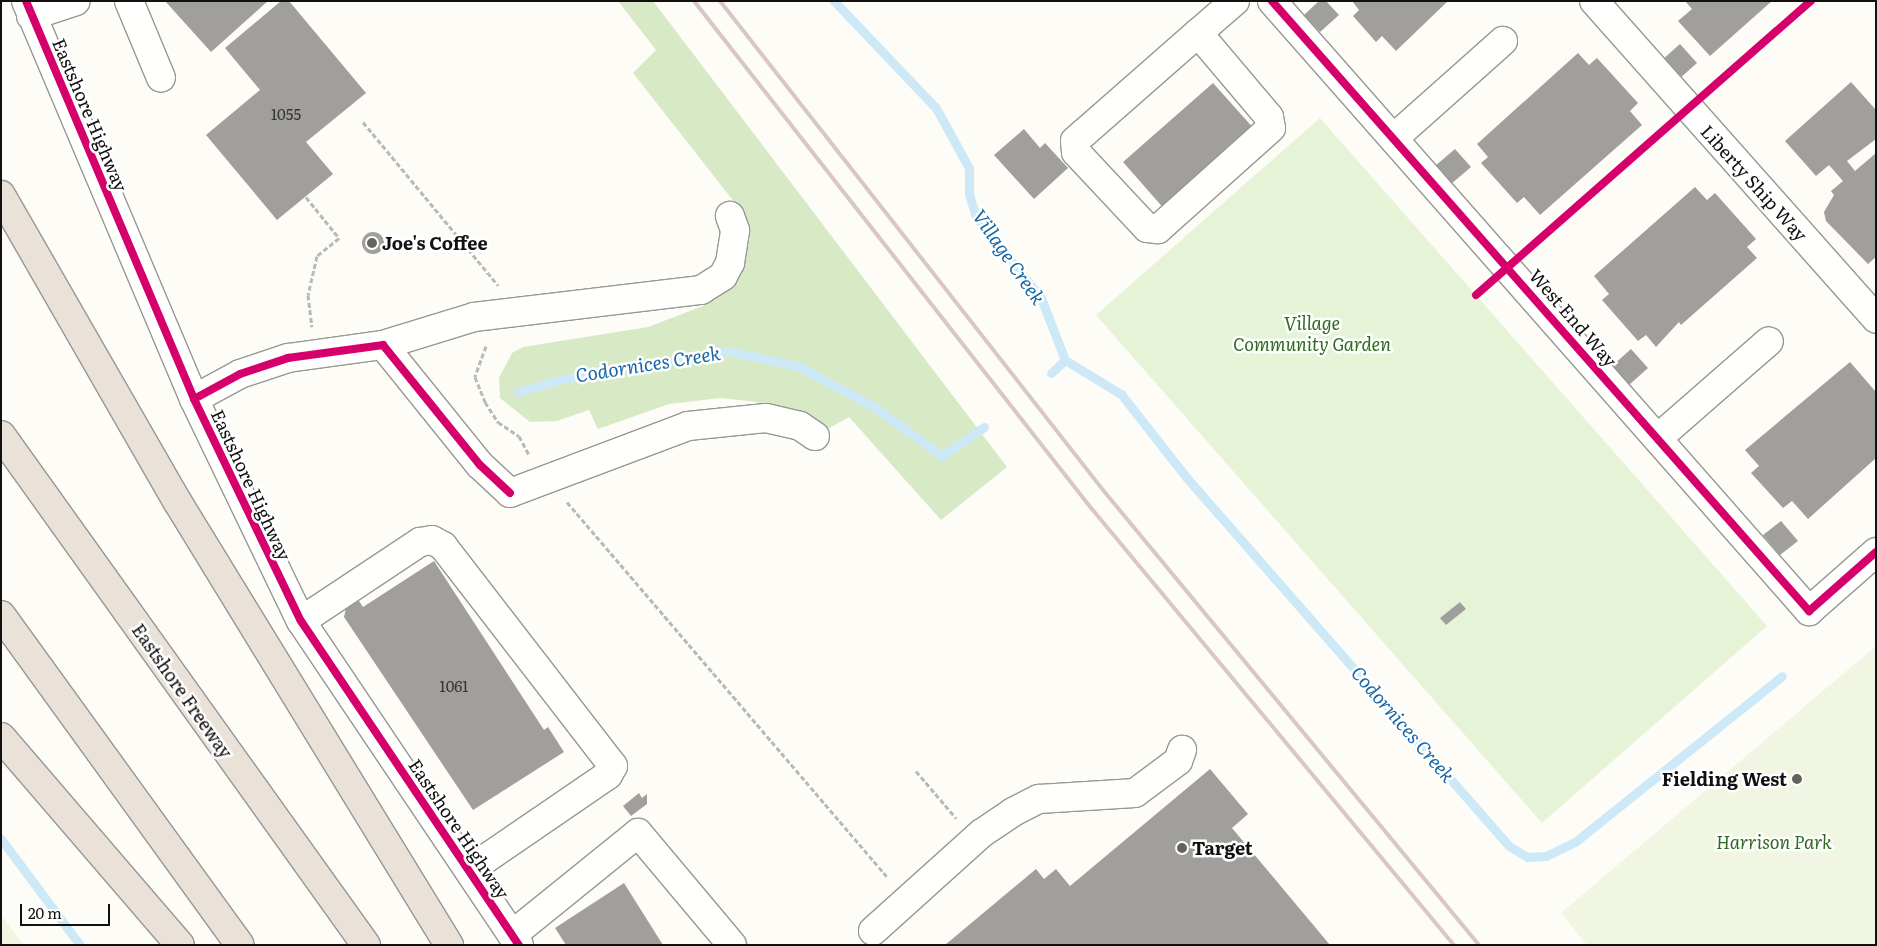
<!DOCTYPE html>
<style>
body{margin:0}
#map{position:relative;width:1877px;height:946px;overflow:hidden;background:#fdfcf7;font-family:Literata,serif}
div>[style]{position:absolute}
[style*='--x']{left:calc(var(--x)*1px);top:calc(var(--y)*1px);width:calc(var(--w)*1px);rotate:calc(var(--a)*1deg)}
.green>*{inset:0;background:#e7f3d7}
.forest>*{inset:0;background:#d8eac5}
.pitch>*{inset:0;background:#f0f6e1}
.stream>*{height:9px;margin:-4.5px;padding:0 4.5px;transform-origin:4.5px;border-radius:4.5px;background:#cde8f7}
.building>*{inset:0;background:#a19f9c}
.round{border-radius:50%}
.path>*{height:3px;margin-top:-1.5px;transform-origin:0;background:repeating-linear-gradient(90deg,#b9b9b8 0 5px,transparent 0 7.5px)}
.roads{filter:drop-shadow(1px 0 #979795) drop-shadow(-1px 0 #979795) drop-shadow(0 1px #979795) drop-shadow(0 -1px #979795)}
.minor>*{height:28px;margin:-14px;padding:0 14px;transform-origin:14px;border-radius:14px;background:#fffffe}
.highway>*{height:28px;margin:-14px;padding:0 14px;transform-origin:14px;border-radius:14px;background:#eae1d8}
.rail>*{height:4px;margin:-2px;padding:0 2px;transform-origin:2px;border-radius:2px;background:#d9c6c7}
.cycleway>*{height:8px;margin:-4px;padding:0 4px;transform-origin:4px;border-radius:4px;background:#d6006c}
.dots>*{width:14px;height:14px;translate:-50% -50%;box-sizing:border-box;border:2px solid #fff;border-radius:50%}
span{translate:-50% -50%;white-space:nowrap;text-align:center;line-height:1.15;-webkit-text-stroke:5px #fff;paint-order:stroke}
.number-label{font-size:15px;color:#353434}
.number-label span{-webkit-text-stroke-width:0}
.street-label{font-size:18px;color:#111}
.poi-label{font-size:18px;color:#111;font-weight:700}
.left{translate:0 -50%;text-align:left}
.right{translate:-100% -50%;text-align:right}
.park-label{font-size:18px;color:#2f6b1f;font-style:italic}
.water-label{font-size:19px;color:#1768a6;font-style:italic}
.frame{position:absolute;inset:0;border:2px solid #111;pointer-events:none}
.scale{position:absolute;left:20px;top:904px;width:90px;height:22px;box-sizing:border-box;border:2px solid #111;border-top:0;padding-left:6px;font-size:15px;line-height:18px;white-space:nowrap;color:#111;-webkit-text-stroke:4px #fff;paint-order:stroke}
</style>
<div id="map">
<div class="green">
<div style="clip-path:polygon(1320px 118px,1767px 626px,1542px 823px,1096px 315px)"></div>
</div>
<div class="forest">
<div style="clip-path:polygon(618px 1px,653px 1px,1007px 467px,941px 520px,849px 417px,824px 431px,797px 414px,757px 402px,721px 398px,669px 404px,598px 429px,589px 410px,557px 421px,530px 422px,500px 398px,499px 378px,512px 353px,523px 347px,648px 327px,703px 306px,731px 286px,743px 268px,750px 238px,742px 212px,633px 73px,656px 50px)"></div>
</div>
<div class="pitch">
<div style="clip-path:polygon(1876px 646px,1876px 945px,1587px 945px,1561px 913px)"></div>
<div style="clip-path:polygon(1px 915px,24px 945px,1px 945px)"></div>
</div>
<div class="stream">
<div style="--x:834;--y:1;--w:148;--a:46.4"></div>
<div style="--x:936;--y:108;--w:68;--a:61.2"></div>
<div style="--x:969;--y:168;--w:26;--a:90"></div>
<div style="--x:969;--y:194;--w:24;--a:73"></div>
<div style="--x:976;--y:217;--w:104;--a:51.3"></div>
<div style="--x:1041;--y:298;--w:66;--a:68.8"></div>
<div style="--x:1065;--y:360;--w:19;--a:137"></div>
<div style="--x:1065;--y:360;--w:66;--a:31.3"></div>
<div style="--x:1121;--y:394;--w:105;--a:51.9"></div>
<div style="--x:1186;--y:477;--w:490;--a:48.8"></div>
<div style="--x:1509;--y:846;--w:21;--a:31"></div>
<div style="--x:1527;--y:857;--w:19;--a:-3"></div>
<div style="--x:1546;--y:856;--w:32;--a:-26"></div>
<div style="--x:1575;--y:842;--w:265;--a:-38.7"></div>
<div style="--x:518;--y:392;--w:47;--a:-16.1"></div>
<div style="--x:563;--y:379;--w:167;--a:-9.6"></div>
<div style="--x:728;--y:351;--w:72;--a:12.1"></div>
<div style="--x:798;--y:366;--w:89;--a:28.3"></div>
<div style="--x:876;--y:408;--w:82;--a:36"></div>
<div style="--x:942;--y:456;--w:51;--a:-34.6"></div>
<div style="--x:1;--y:839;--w:132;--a:53.3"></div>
</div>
<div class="building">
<div style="clip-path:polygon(165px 1px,268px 1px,211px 52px)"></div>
<div style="clip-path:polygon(281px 1px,289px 1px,366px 93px,306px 142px,333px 174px,277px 220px,206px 135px,260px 90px,225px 48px)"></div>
<div style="clip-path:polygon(1319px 1px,1326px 1px,1339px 15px,1320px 32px,1304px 15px)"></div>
<div style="clip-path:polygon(1352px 1px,1448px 1px,1396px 51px,1382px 36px,1376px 42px,1353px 16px,1359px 10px)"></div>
<div style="clip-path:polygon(1685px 1px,1772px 1px,1710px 56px,1678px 21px,1692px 9px)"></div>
<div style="clip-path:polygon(1680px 44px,1697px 63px,1679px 79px,1662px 60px)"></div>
<div style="clip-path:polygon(1578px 53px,1589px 65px,1597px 58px,1638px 103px,1630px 111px,1642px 125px,1540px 215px,1524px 197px,1517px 203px,1481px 163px,1488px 157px,1477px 144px)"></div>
<div style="clip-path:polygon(1851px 82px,1876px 110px,1876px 139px,1847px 161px,1855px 171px,1876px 153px,1876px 257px,1868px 264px,1826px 221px,1824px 212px,1834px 195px,1831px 191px,1843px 181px,1829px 165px,1816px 176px,1785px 141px)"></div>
<div style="clip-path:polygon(1213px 83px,1256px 131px,1166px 211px,1123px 162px)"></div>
<div style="clip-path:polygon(1024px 129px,1040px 148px,1045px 143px,1068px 168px,1034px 199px,994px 155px)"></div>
<div style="clip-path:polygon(1455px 149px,1471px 167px,1451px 184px,1435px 166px)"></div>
<div style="clip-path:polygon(1695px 187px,1707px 200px,1715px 193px,1756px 239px,1747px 247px,1757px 258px,1681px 325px,1679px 322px,1656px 347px,1646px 335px,1638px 341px,1602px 300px,1609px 294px,1594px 276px)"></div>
<div class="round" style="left:362px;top:232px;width:22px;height:22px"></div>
<div style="clip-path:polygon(1631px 349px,1648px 368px,1629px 385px,1612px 366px)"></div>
<div style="clip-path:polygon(1850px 362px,1876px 392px,1876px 458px,1808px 519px,1792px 501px,1783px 508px,1751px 473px,1759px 466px,1745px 450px)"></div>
<div style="clip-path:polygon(1781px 521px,1798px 541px,1780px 555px,1763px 535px)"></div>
<div style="clip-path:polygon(434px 561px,544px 730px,548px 727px,564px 752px,473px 810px,344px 617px,346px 608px,359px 601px,363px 607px)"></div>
<div style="clip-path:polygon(1460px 602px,1466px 609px,1446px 625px,1440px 618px)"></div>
<div style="clip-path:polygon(1210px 769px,1248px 814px,1232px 828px,1330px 945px,945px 945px,1036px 869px,1044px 879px,1056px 869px,1070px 886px)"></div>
<div style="clip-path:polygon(639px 793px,642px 798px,647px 794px,647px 804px,631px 816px,623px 806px)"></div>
<div style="clip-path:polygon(624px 883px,663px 945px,566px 945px,555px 928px)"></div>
</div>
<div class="path">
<div style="--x:363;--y:122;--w:212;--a:50.4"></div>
<div style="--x:306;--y:197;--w:53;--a:51.2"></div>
<div style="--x:339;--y:238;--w:28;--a:141"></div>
<div style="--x:317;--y:256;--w:40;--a:103"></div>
<div style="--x:308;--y:295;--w:32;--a:83"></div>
<div style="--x:486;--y:346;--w:33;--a:110"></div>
<div style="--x:475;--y:377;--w:27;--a:68"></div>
<div style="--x:485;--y:402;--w:24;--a:57"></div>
<div style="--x:498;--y:422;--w:25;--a:34"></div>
<div style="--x:519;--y:436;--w:21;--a:62"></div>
<div style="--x:567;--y:502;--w:494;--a:49.5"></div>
<div style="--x:916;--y:771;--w:62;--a:49.6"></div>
</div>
<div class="roads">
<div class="minor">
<div style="--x:26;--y:1;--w:432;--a:67.1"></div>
<div style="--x:194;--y:399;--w:246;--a:64.3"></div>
<div style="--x:301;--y:621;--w:391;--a:56.1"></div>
<div style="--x:129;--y:1;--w:83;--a:67.4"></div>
<div style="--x:1272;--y:1;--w:813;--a:48.64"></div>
<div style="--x:1809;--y:611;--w:89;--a:-41.4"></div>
<div style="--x:1594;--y:1;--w:425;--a:48.4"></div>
<div style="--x:31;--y:16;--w:47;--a:-18.4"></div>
<div style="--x:1198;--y:33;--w:110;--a:49.8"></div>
<div style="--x:1269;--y:117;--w:11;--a:80"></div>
<div style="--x:1271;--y:128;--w:152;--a:138.2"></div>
<div style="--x:1158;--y:229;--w:11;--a:-175"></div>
<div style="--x:1147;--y:228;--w:104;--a:-133.1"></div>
<div style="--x:1076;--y:152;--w:11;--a:-95"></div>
<div style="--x:1075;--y:141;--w:12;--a:-42"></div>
<div style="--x:1084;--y:133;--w:152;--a:-41.3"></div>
<div style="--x:1198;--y:33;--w:49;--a:-40.9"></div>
<div style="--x:1394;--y:138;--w:146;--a:-41.7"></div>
<div style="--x:383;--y:345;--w:154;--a:51.1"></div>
<div style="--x:480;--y:465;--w:41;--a:43"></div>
<div style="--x:510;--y:493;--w:190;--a:-20.6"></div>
<div style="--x:688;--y:426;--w:78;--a:-5.9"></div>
<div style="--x:766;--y:418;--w:35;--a:13"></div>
<div style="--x:800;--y:426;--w:18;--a:34"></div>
<div style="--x:194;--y:399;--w:52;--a:-28.5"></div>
<div style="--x:240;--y:374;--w:51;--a:-18.4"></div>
<div style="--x:288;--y:358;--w:96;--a:-7.8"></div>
<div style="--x:383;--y:345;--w:95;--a:-17.1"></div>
<div style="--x:474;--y:317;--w:229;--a:-6.8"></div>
<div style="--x:701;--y:290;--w:26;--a:-32"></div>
<div style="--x:723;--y:276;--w:15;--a:-62"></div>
<div style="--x:730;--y:263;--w:33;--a:-81"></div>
<div style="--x:735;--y:230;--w:15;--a:-110"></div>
<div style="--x:1658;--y:438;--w:147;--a:-41.1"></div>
<div style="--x:301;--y:621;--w:143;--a:-33.6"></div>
<div style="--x:420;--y:542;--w:12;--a:-9"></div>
<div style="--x:432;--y:540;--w:13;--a:29"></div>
<div style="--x:443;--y:546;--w:278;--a:52.3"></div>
<div style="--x:613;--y:766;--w:10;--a:119"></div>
<div style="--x:608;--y:775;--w:168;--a:145.6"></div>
<div style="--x:873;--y:931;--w:147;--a:-42"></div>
<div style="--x:982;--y:833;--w:37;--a:-34"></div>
<div style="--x:1013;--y:812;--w:29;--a:-27"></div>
<div style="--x:1039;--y:799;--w:96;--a:-3.6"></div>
<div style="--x:1135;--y:793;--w:54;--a:-36.7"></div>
<div style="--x:1178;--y:761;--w:12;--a:-70"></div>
<div style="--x:512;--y:935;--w:162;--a:-39"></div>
<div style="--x:638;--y:833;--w:146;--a:50"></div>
</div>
<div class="highway">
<div style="--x:1;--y:195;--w:353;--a:60.1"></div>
<div style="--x:177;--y:501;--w:521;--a:58.51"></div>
<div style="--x:1;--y:435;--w:627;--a:54.41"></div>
<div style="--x:1;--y:615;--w:407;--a:54.1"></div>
<div style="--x:1;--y:737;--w:274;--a:49.3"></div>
</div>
</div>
<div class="rail">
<div style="--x:694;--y:1;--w:638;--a:51.94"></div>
<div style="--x:1087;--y:503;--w:575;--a:50.3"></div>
<div style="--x:720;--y:1;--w:621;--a:51.93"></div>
<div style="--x:1103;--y:490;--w:590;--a:50.43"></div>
</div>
<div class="cycleway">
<div style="--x:26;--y:1;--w:432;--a:67.1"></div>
<div style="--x:194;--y:399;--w:246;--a:64.3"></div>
<div style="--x:301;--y:621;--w:391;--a:56.1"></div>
<div style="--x:1272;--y:1;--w:813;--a:48.64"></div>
<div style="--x:1809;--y:611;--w:89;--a:-41.4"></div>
<div style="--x:1476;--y:295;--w:446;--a:-41.3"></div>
<div style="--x:194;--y:399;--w:52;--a:-28.5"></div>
<div style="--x:240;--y:374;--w:51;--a:-18.4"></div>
<div style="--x:288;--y:358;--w:96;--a:-7.8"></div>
<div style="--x:383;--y:345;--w:154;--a:51.1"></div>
<div style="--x:480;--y:465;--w:41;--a:43"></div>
</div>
<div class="dots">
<div style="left:372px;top:243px;background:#646362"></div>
<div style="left:1797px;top:779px;background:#646362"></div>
<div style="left:1182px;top:848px;background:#646362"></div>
</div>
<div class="number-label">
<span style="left:286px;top:114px">1055</span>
<span style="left:454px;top:686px">1061</span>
</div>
<div class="street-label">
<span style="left:90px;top:115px;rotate:67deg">Eastshore Highway</span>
<span style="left:1754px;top:183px;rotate:48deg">Liberty Ship Way</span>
<span style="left:1573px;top:318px;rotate:49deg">West End Way</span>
<span style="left:251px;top:485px;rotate:65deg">Eastshore Highway</span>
<span style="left:182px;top:691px;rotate:55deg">Eastshore Freeway</span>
<span style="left:459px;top:829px;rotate:56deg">Eastshore Highway</span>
</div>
<div class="poi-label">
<span class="left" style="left:382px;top:243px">Joe's Coffee</span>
<span class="right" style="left:1787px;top:779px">Fielding West</span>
<span class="left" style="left:1192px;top:848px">Target</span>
</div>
<div class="park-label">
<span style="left:1312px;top:334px">Village<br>Community Garden</span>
<span style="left:1774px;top:842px">Harrison Park</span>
</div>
<div class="water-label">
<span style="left:1009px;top:257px;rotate:55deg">Village Creek</span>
<span style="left:648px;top:364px;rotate:-9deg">Codornices Creek</span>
<span style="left:1403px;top:724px;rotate:49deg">Codornices Creek</span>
</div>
<div class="frame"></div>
<div class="scale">20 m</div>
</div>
